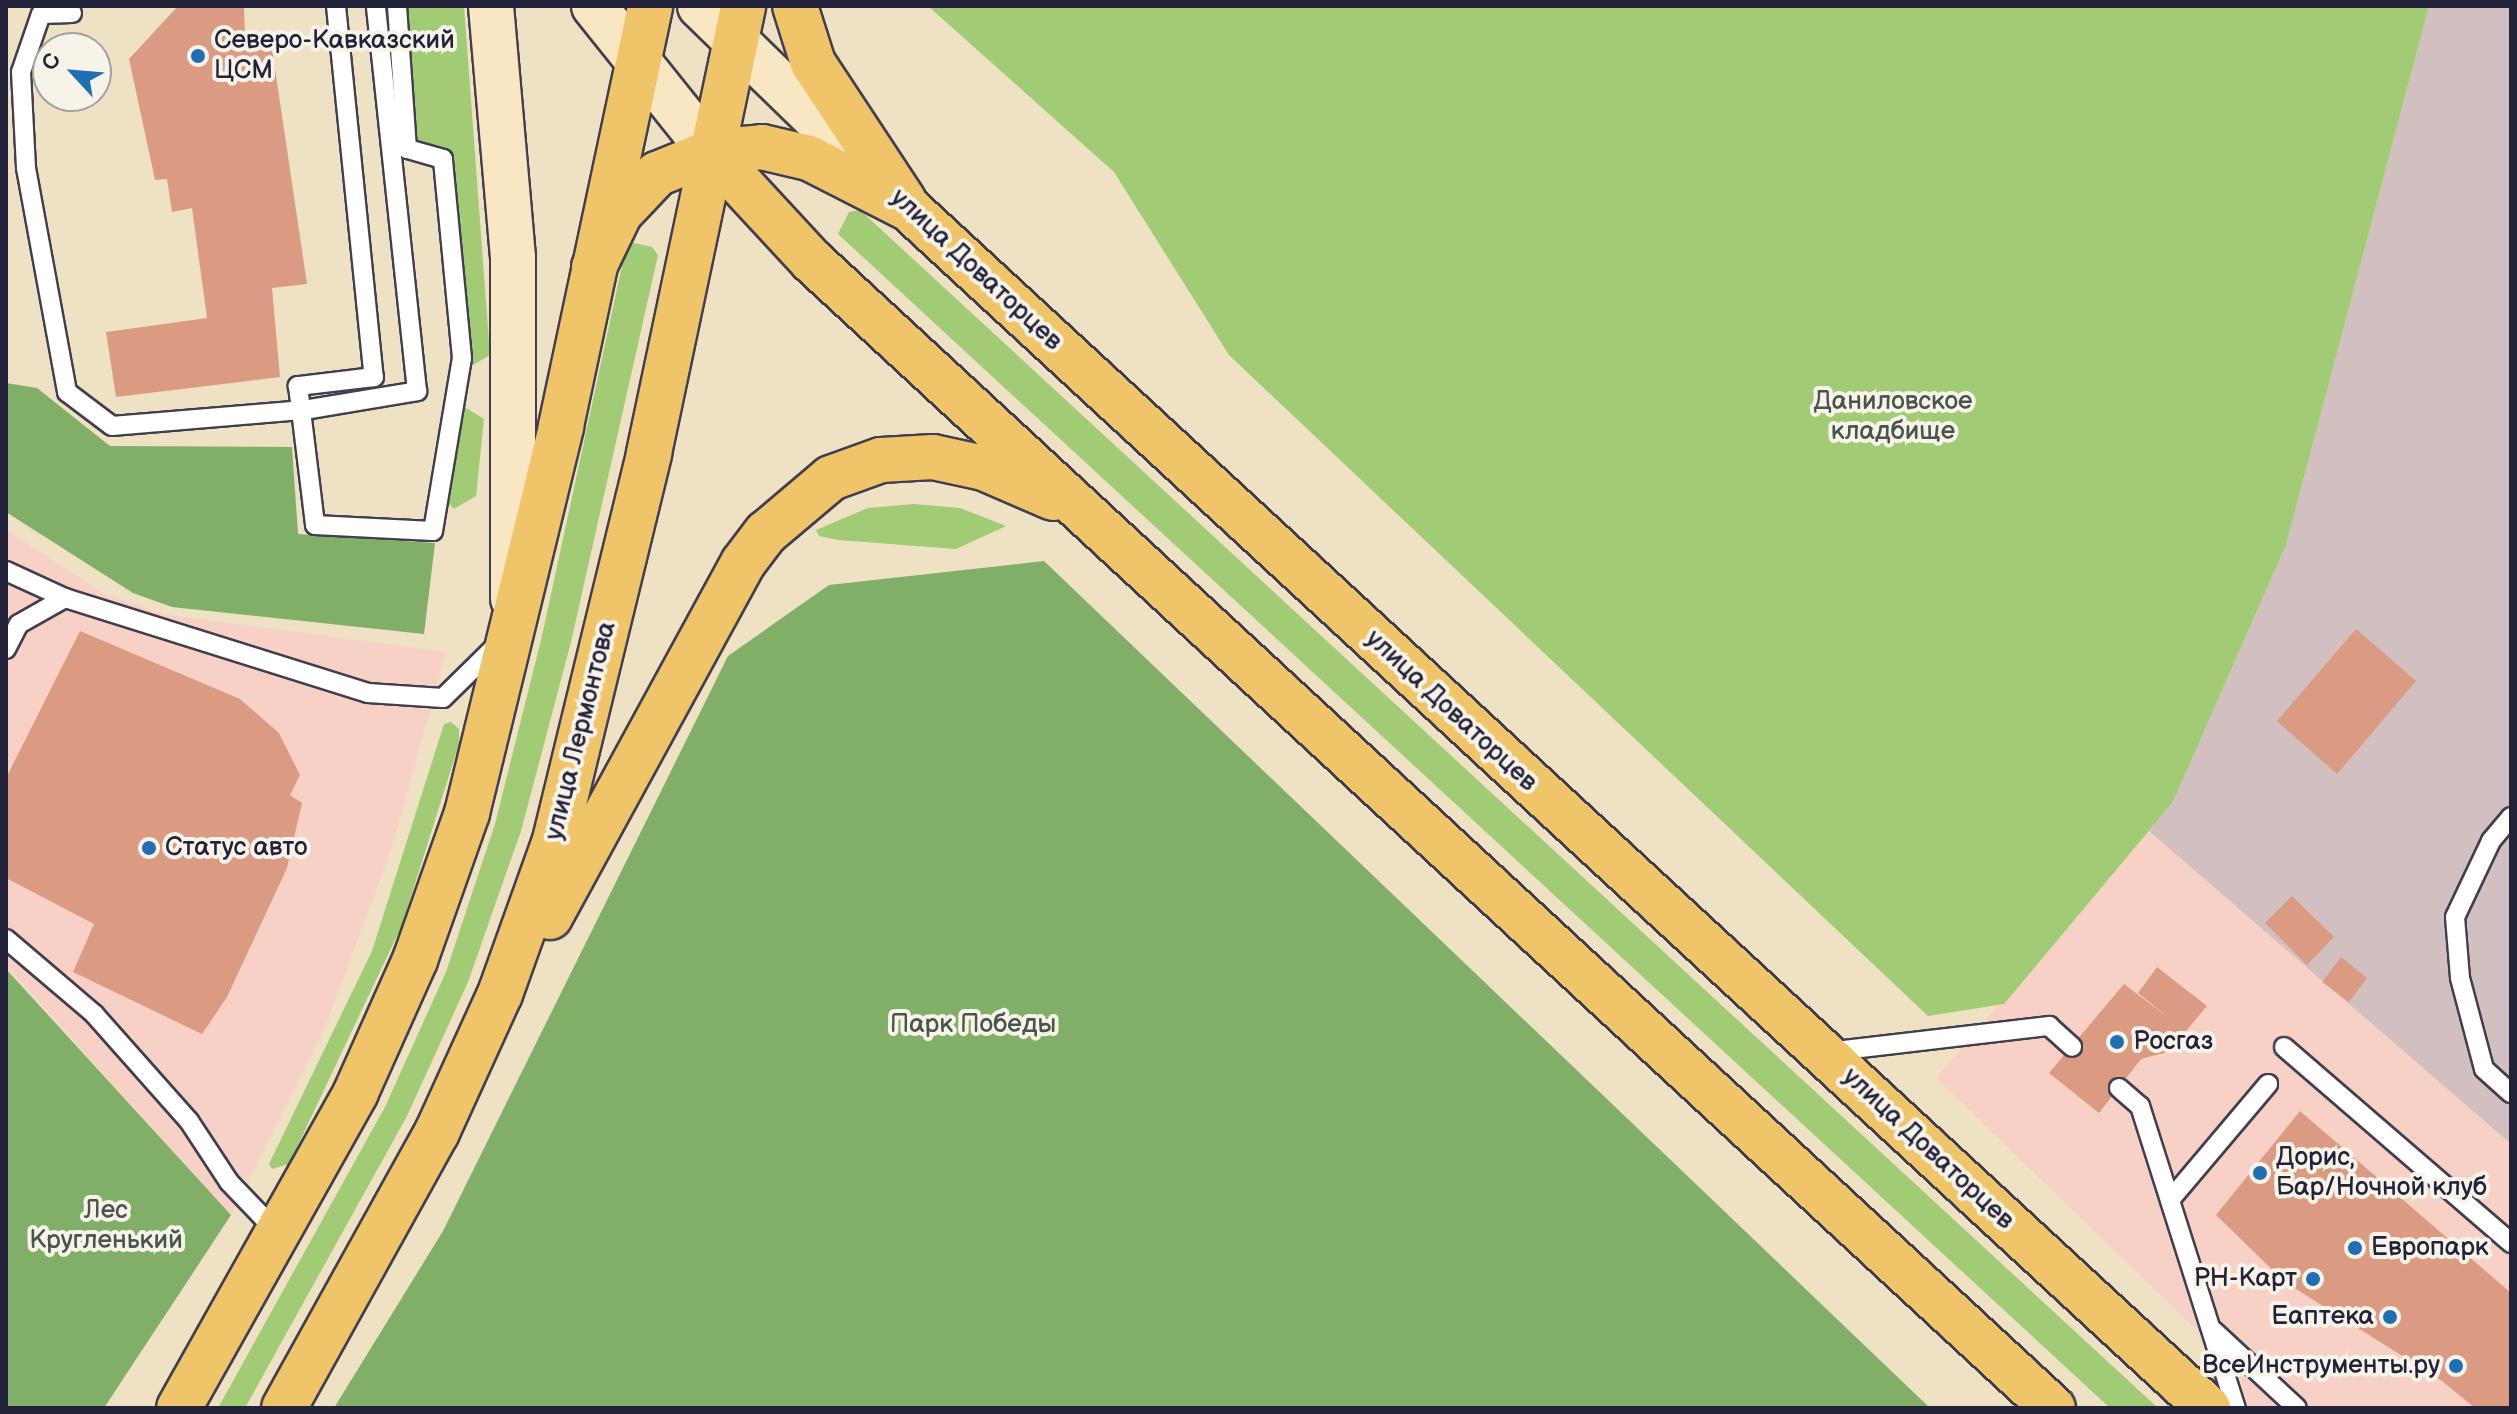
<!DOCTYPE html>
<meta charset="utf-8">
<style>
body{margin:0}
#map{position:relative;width:2517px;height:1414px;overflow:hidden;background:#efe1c3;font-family:"Balsamiq Sans",sans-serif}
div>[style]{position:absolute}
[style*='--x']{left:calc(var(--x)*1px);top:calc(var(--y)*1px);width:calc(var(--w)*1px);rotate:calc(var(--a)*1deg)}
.built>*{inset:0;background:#f7d1c6}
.industrial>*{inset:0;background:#d2bfbf}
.green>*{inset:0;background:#a2cb76}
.forest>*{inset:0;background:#81af67}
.building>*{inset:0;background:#db9a82}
.roads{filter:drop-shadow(2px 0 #413f4f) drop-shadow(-2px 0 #413f4f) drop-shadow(0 2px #413f4f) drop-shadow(0 -2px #413f4f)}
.lane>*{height:18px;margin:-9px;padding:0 9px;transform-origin:9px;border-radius:9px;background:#fff}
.secondary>*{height:44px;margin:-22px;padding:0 22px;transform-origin:22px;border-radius:22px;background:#f9e7c3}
.primary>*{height:44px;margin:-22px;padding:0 22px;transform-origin:22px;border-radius:22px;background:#f0c469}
.dots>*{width:22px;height:22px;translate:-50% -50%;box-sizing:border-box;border:4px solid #f7f3e8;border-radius:50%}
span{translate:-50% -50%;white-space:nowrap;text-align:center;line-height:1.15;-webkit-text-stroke:8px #f7f3e8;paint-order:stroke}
.poi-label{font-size:26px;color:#22223b}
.left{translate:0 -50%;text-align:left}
.right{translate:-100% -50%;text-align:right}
.street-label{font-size:26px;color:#22223b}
.park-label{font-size:26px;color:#48554d}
.frame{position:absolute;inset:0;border:8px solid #22223b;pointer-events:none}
.north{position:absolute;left:32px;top:32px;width:80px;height:80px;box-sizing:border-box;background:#f7f3e8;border:2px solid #a29fa3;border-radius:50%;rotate:296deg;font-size:22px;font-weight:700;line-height:32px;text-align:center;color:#22223b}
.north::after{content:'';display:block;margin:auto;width:28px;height:36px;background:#1f6fb2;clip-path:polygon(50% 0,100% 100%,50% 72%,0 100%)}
</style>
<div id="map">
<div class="built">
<div style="clip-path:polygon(6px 529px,106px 595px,164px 614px,446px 652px,393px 844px,327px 1023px,231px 1215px,6px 965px)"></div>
<div style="clip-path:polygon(2149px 831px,2511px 1144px,2511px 1408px,2248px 1408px,2238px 1370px,1936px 1078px)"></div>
</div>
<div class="industrial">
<div style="clip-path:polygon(2429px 6px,2511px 6px,2511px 1144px,2149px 831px,2173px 802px,2286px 545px)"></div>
</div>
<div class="green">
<div style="clip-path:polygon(399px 6px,464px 6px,490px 355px,473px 365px,466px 360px,445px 157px,409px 146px)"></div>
<div style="clip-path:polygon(928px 6px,2429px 6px,2286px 545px,2173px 802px,2004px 1004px,1928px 1016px,1229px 355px,1114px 172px)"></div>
<div style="clip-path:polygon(860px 210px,2158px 1408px,2110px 1408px,838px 234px,849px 212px)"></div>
<div style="clip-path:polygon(634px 243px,652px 247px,658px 255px,571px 642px,521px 831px,468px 982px,407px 1116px,245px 1408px,218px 1408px,385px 1107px,446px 972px,495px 824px,542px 636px,626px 247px)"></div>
<div style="clip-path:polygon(463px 406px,484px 419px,476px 496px,454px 509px,448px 503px)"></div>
<div style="clip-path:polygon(914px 504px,960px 508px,1006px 526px,956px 549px,838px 540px,819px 536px,816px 530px,868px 508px)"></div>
<div style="clip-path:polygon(451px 722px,459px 729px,459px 744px,402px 925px,289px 1164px,272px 1169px,269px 1164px,372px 951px,444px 724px)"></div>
</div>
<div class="forest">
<div style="clip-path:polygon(6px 383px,37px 388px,110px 446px,292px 447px,298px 534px,435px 543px,424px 634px,172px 607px,133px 593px,6px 512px)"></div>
<div style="clip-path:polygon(1044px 561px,1930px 1408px,334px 1408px,443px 1231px,728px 656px,829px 585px)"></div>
<div style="clip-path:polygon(6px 969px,231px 1215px,104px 1408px,6px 1408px)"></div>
</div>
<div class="building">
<div style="clip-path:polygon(178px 6px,244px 6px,245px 41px,270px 35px,307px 284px,272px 288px,280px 377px,116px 397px,106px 332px,207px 318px,192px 208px,172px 212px,167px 179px,155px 180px,129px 59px)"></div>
<div style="clip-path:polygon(2356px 629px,2416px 681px,2337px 774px,2277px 721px)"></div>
<div style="clip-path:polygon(80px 631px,240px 699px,279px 733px,300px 775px,290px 795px,302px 803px,287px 868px,227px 997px,202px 1034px,73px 972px,94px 924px,6px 878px,6px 778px)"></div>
<div style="clip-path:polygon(2292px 896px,2334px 937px,2307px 965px,2265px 923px)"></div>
<div style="clip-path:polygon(2341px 957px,2367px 978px,2349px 1002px,2322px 982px)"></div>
<div style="clip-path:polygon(2157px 967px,2207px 1006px,2186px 1031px,2202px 1043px,2141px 1059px,2099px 1113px,2049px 1073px,2124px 984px,2170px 1019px,2138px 993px)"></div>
<div style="clip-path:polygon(2300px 1111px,2511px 1293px,2511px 1408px,2475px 1408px,2442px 1381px,2285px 1282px,2216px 1215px)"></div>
</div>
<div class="roads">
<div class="lane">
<div style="--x:336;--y:6;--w:373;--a:84.2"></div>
<div style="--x:374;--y:377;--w:77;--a:173.2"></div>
<div style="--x:298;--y:386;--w:140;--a:83"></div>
<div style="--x:315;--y:525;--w:118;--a:2.9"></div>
<div style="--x:433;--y:531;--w:175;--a:-80.5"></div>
<div style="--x:462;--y:358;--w:200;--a:-95.5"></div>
<div style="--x:443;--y:159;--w:37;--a:-164"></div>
<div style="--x:407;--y:149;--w:143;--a:-94"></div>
<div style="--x:72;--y:13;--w:31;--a:178"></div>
<div style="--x:41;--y:14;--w:61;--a:109"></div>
<div style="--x:21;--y:72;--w:96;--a:87"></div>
<div style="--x:26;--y:168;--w:228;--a:79.6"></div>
<div style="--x:67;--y:392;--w:56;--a:37.1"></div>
<div style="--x:112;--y:426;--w:193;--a:-4.8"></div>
<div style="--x:304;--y:410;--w:115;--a:-9.5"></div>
<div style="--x:417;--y:391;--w:387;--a:-96.1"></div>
<div style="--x:6;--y:571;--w:65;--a:24.6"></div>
<div style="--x:6;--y:649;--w:28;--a:-63"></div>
<div style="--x:19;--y:624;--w:53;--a:-29.5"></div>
<div style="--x:65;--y:598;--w:318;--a:17.4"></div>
<div style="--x:368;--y:693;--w:75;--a:3.8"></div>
<div style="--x:443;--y:698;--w:77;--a:-44.5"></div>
<div style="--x:2511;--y:817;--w:31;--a:130"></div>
<div style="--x:2491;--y:841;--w:84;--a:115.3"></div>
<div style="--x:2455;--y:917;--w:61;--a:85.3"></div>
<div style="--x:2460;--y:978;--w:94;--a:75.2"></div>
<div style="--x:2484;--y:1069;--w:36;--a:42"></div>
<div style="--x:6;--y:939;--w:116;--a:40.4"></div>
<div style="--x:94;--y:1014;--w:143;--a:48.4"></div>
<div style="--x:189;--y:1121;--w:73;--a:56.7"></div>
<div style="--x:229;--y:1182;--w:69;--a:46.2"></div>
<div style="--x:2284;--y:1047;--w:300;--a:40.8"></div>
<div style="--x:1827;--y:1052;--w:224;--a:-6.7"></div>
<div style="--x:2049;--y:1026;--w:31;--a:42"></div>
<div style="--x:2119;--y:1088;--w:28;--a:41"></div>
<div style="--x:2140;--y:1106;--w:317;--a:72.4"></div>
<div style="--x:2170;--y:1200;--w:152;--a:-49.8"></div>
<div style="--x:2214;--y:1331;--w:113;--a:42.9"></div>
</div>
<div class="secondary">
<div style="--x:491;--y:6;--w:253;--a:85"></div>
<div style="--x:513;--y:258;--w:341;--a:90"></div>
<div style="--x:594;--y:6;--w:187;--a:51.3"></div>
<div style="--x:700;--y:6;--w:250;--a:44.2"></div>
</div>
<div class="primary">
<div style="--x:795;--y:6;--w:60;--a:72.5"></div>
<div style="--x:813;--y:63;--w:165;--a:56.6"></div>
<div style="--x:711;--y:152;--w:149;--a:47.2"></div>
<div style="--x:812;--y:261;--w:1690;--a:42.75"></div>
<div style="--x:594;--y:267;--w:60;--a:-64.3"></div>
<div style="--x:620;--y:213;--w:54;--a:-46.5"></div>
<div style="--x:657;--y:174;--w:58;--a:-22.2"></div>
<div style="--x:711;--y:152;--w:51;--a:-5.6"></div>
<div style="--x:762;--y:147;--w:48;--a:13.2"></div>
<div style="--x:809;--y:158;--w:112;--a:27"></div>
<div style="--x:909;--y:209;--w:1768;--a:42.71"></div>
<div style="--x:550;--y:917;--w:403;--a:-61.4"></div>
<div style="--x:743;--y:563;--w:38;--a:-53"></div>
<div style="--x:766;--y:533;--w:85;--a:-40.2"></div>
<div style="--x:831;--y:478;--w:53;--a:-19.8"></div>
<div style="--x:881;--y:460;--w:52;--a:-3.3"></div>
<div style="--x:933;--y:457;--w:52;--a:12.2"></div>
<div style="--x:984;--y:468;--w:75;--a:23.5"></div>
<div style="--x:179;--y:1408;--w:362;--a:-60.7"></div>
<div style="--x:356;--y:1092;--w:145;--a:-65.9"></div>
<div style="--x:415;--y:960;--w:156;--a:-70.5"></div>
<div style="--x:467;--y:813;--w:398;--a:-76.3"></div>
<div style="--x:561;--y:426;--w:429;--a:-78"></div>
<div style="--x:284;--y:1408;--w:316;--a:-61"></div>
<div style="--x:437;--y:1132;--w:152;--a:-65.5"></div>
<div style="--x:500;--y:994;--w:164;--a:-70.3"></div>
<div style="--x:555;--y:840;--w:398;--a:-76.3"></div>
<div style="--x:649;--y:453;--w:457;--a:-78.1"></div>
</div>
</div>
<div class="dots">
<div style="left:198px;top:56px;background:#1f6fb2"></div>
<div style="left:149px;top:848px;background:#1f6fb2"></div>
<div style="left:2117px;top:1042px;background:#1f6fb2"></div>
<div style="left:2260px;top:1173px;background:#1f6fb2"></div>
<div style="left:2355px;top:1248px;background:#1f6fb2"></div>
<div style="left:2313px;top:1279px;background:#1f6fb2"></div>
<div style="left:2390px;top:1317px;background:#1f6fb2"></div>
<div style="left:2456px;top:1366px;background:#1f6fb2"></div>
</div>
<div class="poi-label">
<span class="left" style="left:214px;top:56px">Северо-Кавказский<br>ЦСМ</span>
<span class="left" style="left:165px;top:848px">Статус авто</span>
<span class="left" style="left:2133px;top:1042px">Росгаз</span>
<span class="left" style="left:2276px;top:1173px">Дорис,<br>Бар/Ночной клуб</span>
<span class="left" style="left:2371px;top:1248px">Европарк</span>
<span class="right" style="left:2297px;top:1279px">РН-Карт</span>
<span class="right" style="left:2374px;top:1317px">Еаптека</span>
<span class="right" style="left:2440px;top:1366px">ВсеИнструменты.ру</span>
</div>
<div class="street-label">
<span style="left:976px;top:270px;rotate:43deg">улица Доваторцев</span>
<span style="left:1451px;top:711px;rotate:43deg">улица Доваторцев</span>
<span style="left:581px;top:731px;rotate:-76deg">улица Лермонтова</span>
<span style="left:1928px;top:1149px;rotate:43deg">улица Доваторцев</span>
</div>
<div class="park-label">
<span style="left:1893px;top:417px">Даниловское<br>кладбище</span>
<span style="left:973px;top:1025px">Парк Победы</span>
<span style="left:106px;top:1226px">Лес<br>Кругленький</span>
</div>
<div class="frame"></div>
<div class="north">С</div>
</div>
